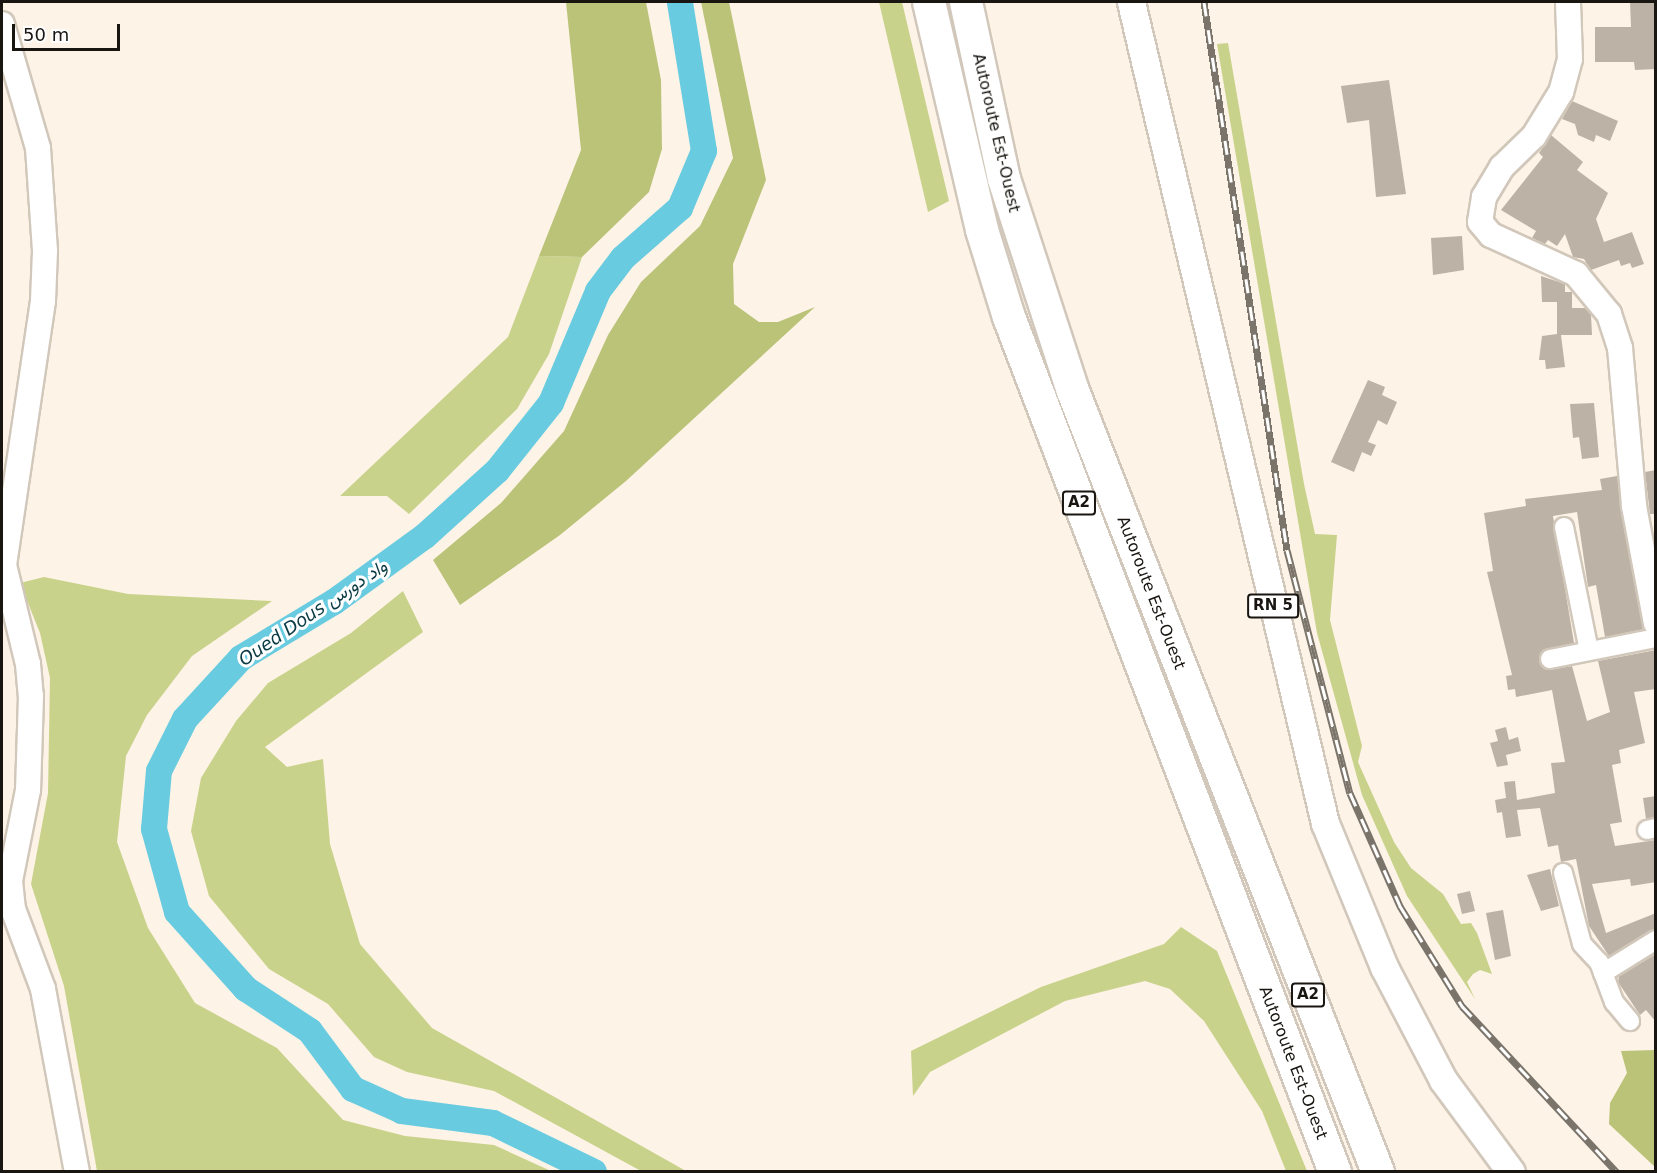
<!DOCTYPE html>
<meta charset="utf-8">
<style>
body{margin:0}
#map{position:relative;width:1657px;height:1173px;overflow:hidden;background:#fdf3e6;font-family:"DejaVu Sans",Vazirmatn,sans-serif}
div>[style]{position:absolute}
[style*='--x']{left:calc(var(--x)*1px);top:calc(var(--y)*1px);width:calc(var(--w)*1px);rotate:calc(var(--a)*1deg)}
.green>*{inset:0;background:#c9d28b}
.forest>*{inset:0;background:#bbc379}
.river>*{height:26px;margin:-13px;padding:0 13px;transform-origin:13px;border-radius:13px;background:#68cbe0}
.building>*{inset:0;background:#bcb3a6}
.roads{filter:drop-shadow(2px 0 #d1c7ba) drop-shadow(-2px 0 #d1c7ba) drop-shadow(0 2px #d1c7ba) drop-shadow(0 -2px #d1c7ba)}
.street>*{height:18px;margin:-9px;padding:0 9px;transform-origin:9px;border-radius:9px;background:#fff}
.secondary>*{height:24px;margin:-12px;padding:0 12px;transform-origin:12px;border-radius:12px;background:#fff}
.primary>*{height:27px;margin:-13.5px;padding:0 13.5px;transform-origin:13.5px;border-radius:13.5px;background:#fff}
.highway>*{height:32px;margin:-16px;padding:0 16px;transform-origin:16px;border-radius:16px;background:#fff}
.rail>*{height:7px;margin-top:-3.5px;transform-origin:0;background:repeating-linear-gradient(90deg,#fff 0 14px,#7a746b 0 28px);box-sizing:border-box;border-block:2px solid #7a746b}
span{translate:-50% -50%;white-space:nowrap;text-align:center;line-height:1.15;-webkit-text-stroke:6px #fff;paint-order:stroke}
.shield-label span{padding:2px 4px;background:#fff;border:2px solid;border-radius:4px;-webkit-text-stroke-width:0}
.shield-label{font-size:15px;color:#191611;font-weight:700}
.street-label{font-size:16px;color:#191611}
.water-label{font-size:18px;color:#0a3a43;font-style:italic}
.frame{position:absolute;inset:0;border:3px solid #191611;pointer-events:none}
.scale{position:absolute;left:12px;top:24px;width:108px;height:27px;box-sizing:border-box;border:3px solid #191611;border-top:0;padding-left:8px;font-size:18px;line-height:21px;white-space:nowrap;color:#191611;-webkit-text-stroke:4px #fff;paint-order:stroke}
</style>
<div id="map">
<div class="green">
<div style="clip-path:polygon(879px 2px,902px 2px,949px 201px,928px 212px)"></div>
<div style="clip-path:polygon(1228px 43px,1304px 484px,1315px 534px,1337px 535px,1330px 620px,1362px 746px,1358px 762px,1394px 842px,1411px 868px,1443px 894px,1461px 924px,1471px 923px,1477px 933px,1492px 974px,1480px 970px,1473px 974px,1467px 982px,1475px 999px,1407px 896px,1362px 795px,1317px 633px,1217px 44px)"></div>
<div style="clip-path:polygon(539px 256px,582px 257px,549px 354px,517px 409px,409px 514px,387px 496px,340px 496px,508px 337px)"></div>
<div style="clip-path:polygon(44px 577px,128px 594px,272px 601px,192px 656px,147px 715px,126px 756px,117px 842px,148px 928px,195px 1003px,277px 1048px,343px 1120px,405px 1136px,494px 1145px,551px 1171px,97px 1171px,64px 986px,31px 884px,48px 793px,50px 678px,40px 633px,20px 583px)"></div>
<div style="clip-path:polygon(403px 591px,423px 632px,265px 747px,287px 767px,323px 759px,330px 844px,360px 944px,432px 1028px,686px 1171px,641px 1171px,494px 1091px,407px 1072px,374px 1057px,328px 1004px,269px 969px,209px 896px,191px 831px,201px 778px,236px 721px,268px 683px,351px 633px)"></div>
<div style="clip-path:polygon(1181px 927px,1217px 951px,1307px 1171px,1286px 1171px,1262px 1111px,1204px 1021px,1170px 989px,1145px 981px,1065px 1001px,930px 1072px,913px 1096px,911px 1051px,1041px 987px,1164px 944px)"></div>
</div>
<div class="forest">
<div style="clip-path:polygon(566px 2px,646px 2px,661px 80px,662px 149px,649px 192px,582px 257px,539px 256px,581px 150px)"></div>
<div style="clip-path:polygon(701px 2px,729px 2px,766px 180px,733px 264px,734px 304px,759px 322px,778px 322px,815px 307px,626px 481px,560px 535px,460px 605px,433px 560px,501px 503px,564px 431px,608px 335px,641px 282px,700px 226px,733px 158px)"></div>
<div style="clip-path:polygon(1655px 1050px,1656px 1050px,1655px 1167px,1609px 1124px,1610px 1103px,1627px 1073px,1621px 1051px)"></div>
</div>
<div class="river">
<div style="--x:594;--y:1172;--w:112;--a:-154.1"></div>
<div style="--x:493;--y:1123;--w:92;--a:-172.5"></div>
<div style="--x:402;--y:1111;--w:54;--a:-155.8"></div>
<div style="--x:353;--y:1089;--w:72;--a:-126.6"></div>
<div style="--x:310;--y:1031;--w:77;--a:-146.7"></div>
<div style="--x:246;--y:989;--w:103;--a:-131.9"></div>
<div style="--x:177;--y:912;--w:86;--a:-105.5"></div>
<div style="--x:154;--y:829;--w:58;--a:-85.1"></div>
<div style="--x:159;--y:771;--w:58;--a:-63.4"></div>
<div style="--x:185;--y:719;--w:83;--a:-47.4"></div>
<div style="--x:241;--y:658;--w:109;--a:-31.1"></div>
<div style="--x:334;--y:602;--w:112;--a:-36"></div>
<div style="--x:425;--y:536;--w:97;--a:-42.1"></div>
<div style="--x:497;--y:471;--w:87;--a:-51.5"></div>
<div style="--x:551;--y:403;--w:121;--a:-67.2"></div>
<div style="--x:598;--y:291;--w:41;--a:-52.9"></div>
<div style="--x:623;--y:258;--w:76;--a:-41.3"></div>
<div style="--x:680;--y:208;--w:62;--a:-67.2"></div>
<div style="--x:704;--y:151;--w:151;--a:-99.2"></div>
</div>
<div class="building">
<div style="clip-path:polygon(1630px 2px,1656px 2px,1656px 69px,1635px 70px,1634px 62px,1595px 62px,1595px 27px,1631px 27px)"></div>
<div style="clip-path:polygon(1389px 80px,1406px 194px,1376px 197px,1369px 120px,1347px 123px,1341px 86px)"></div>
<div style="clip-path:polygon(1572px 101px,1618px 121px,1610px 141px,1596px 135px,1594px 142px,1578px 135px,1575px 124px,1562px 119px)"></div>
<div style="clip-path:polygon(1551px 135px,1583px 162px,1577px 170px,1608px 193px,1596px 219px,1604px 242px,1632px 232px,1644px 264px,1632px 268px,1630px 263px,1621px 266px,1619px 260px,1591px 270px,1584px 259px,1573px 257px,1565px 234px,1557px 246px,1548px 240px,1545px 244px,1532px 238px,1536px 231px,1501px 210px,1543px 157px,1539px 153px)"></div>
<div style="clip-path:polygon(1462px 236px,1464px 270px,1433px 275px,1431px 238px)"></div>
<div style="clip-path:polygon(1541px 276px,1565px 284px,1565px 292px,1572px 292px,1572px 308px,1585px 308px,1591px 315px,1592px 335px,1561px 335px,1565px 367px,1546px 369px,1545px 360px,1539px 360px,1542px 336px,1557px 334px,1557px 302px,1542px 302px)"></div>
<div style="clip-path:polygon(1368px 380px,1385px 387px,1382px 395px,1397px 402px,1387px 425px,1378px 420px,1368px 442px,1376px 445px,1371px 456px,1362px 452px,1354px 472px,1331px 462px)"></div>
<div style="clip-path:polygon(1594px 403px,1599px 457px,1582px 459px,1579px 437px,1573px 438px,1570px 404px)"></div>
<div style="clip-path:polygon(1656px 470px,1656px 514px,1650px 514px,1645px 472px)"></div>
<div style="clip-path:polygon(1617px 476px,1644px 629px,1605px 637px,1596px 585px,1588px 587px,1577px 512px,1553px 516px,1574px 643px,1543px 650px,1539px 661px,1547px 670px,1572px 666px,1587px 721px,1610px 712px,1598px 661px,1656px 650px,1656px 689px,1634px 692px,1645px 743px,1619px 750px,1621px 763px,1612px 765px,1622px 822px,1610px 824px,1615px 846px,1656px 840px,1656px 882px,1631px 886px,1630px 879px,1592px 884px,1606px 933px,1656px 913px,1656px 929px,1609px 956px,1589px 926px,1576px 859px,1561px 862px,1558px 845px,1548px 847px,1540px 808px,1517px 810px,1521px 836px,1506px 838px,1502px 812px,1497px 813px,1495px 800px,1506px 798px,1504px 782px,1515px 781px,1517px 800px,1555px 793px,1551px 763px,1565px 762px,1552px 690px,1516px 697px,1515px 689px,1508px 690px,1506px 676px,1512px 675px,1487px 572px,1493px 571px,1484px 513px,1526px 506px,1525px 499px,1602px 490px,1600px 479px)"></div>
<div style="clip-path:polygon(1506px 727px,1509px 740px,1518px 737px,1521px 751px,1506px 755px,1508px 765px,1497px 767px,1490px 743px,1498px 741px,1495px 730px)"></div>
<div style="clip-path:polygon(1656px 796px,1656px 817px,1646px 819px,1643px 798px)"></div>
<div style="clip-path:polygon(1550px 869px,1559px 906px,1541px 911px,1527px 875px)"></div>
<div style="clip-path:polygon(1470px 891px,1475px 911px,1462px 914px,1457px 894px)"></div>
<div style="clip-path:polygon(1503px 910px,1511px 956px,1495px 960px,1486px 913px)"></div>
<div style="clip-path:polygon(1656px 954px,1656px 1022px,1646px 1010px,1640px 1015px,1618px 982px,1619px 976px)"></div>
</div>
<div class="roads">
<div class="street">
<div style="--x:1564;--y:527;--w:126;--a:78.6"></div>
<div style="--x:1550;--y:659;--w:108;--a:-11.2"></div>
<div style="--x:1647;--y:830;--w:9;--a:-13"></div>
<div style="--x:1563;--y:873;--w:73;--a:75"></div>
<div style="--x:1582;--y:944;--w:25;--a:47"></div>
<div style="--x:1599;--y:962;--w:43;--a:69.4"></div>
<div style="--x:1614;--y:1002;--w:25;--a:50"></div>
<div style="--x:1603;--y:973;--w:62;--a:-31.9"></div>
</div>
<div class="secondary">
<div style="--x:1568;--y:2;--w:57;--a:88"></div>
<div style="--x:1570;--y:59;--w:34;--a:105"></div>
<div style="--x:1561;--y:92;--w:52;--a:121.5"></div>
<div style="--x:1534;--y:136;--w:45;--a:135.9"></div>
<div style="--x:1502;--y:167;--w:35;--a:121"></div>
<div style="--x:1484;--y:197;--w:25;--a:99"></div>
<div style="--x:1480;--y:222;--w:17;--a:50"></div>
<div style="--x:1491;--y:235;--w:94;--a:24.6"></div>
<div style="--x:1576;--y:274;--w:52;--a:50.5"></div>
<div style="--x:1609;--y:314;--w:36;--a:72"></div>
<div style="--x:1620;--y:348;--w:159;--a:84.9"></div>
<div style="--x:1634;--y:506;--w:119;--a:79.4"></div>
<div style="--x:2;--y:24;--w:129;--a:73.8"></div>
<div style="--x:38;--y:148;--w:103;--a:86.1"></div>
<div style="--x:45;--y:251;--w:50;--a:92.3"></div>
<div style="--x:43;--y:301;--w:267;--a:98.4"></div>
<div style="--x:4;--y:565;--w:102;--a:76.4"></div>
<div style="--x:28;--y:664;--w:32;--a:85"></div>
<div style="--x:31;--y:696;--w:94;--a:91.8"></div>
<div style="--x:28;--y:790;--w:93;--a:101.2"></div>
<div style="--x:10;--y:881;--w:28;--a:84"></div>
<div style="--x:13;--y:909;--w:85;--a:69.4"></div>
<div style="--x:43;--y:989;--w:186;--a:79.5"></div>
</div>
<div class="primary">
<div style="--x:1131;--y:2;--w:844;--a:76.71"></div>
<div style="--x:1325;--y:823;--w:156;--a:67.7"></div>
<div style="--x:1384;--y:967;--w:127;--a:62.4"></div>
<div style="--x:1443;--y:1080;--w:114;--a:53.5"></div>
</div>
<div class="highway">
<div style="--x:929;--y:2;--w:234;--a:76.9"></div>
<div style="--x:982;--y:230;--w:91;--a:72.8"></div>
<div style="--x:1009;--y:317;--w:915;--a:69.13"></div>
<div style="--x:966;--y:2;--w:181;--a:77.9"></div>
<div style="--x:1004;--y:179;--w:223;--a:72"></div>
<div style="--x:1073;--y:391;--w:838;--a:68.67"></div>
</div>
</div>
<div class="rail">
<div style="--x:1204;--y:2;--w:554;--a:81.39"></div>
<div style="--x:1287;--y:550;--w:251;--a:75.5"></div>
<div style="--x:1350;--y:793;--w:124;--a:66.1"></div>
<div style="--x:1400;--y:906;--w:118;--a:58.2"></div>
<div style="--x:1462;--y:1006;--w:227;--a:47"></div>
</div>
<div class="shield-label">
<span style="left:1079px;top:503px">A2</span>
<span style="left:1273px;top:606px">RN 5</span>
<span style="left:1308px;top:995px">A2</span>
</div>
<div class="street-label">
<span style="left:996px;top:133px;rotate:77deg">Autoroute Est-Ouest</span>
<span style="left:1151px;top:593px;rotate:69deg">Autoroute Est-Ouest</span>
<span style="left:1293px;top:1063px;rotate:69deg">Autoroute Est-Ouest</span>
</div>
<div class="water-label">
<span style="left:313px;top:613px;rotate:-34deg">Oued Dous واد دورس</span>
</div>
<div class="frame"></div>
<div class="scale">50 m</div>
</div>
